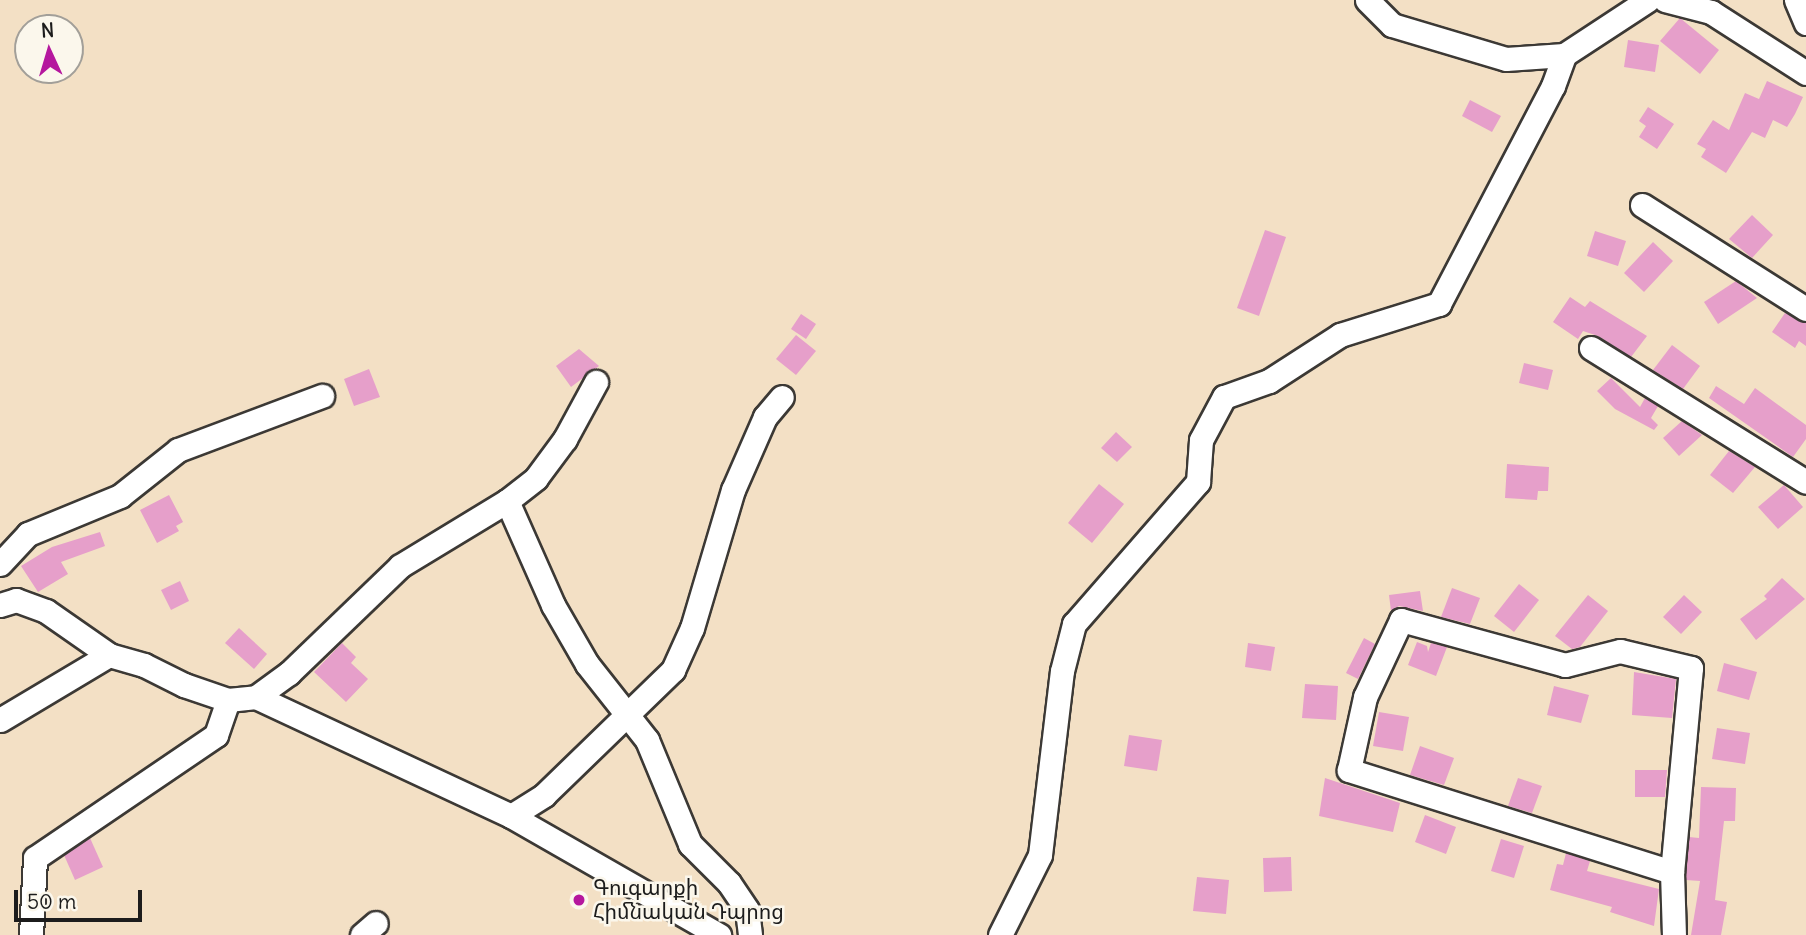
<!DOCTYPE html>
<meta charset="utf-8">
<style>
body{margin:0}
#map{position:relative;width:1806px;height:935px;overflow:hidden;background:#f3e0c5;font-family:Delius,"Noto Sans Armenian",sans-serif}
div>[style]{position:absolute}
[style*='--x']{left:calc(var(--x)*1px);top:calc(var(--y)*1px);width:calc(var(--w)*1px);rotate:calc(var(--a)*1deg)}
.building>*{inset:0;background:#e69fca}
.roads{filter:drop-shadow(2px 0 #3c3935) drop-shadow(-2px 0 #3c3935) drop-shadow(0 2px #3c3935) drop-shadow(0 -2px #3c3935)}
.minor>*{height:23px;margin:-11.5px;padding:0 11.5px;transform-origin:11.5px;border-radius:11.5px;background:#fff}
.dots>*{width:19px;height:19px;translate:-50% -50%;box-sizing:border-box;border:4px solid #fbf7ec;border-radius:50%}
span{translate:-50% -50%;white-space:nowrap;text-align:center;line-height:1.15;-webkit-text-stroke:5px #fbf7ec;paint-order:stroke}
.poi-label{font-size:21px;color:#1c1c1c}
.left{translate:0 -50%;text-align:left}
.north{position:absolute;left:14px;top:14px;width:70px;height:70px;box-sizing:border-box;background:#fbf7ec;border:2px solid #a29f99;border-radius:50%;rotate:356deg;font-size:19px;font-weight:700;line-height:28px;text-align:center;color:#1c1c1c}
.north::after{content:'';display:block;margin:auto;width:24px;height:32px;background:#b5179e;clip-path:polygon(50% 0,100% 100%,50% 72%,0 100%)}
.scale{position:absolute;left:14px;top:890px;width:128px;height:32px;box-sizing:border-box;border:4px solid #1c1c1c;border-top:0;padding-left:9px;font-size:21px;line-height:24px;white-space:nowrap;color:#1c1c1c;-webkit-text-stroke:5px #fbf7ec;paint-order:stroke}
</style>
<div id="map">
<div class="building">
<div style="clip-path:polygon(1680px 18px,1719px 50px,1700px 74px,1660px 41px)"></div>
<div style="clip-path:polygon(1628px 40px,1659px 45px,1655px 72px,1624px 67px)"></div>
<div style="clip-path:polygon(1767px 81px,1803px 97px,1795px 114px,1787px 127px,1773px 120px,1765px 138px,1752px 132px,1726px 173px,1701px 157px,1706px 149px,1697px 144px,1713px 120px,1729px 130px,1745px 93px,1759px 99px)"></div>
<div style="clip-path:polygon(1470px 100px,1501px 116px,1492px 132px,1462px 116px)"></div>
<div style="clip-path:polygon(1648px 107px,1674px 124px,1657px 149px,1639px 137px,1646px 126px,1639px 121px)"></div>
<div style="clip-path:polygon(1752px 215px,1773px 235px,1752px 258px,1729px 239px)"></div>
<div style="clip-path:polygon(1265px 230px,1286px 237px,1259px 316px,1237px 308px)"></div>
<div style="clip-path:polygon(1595px 231px,1626px 241px,1618px 266px,1587px 256px)"></div>
<div style="clip-path:polygon(1653px 242px,1673px 261px,1644px 292px,1624px 273px)"></div>
<div style="clip-path:polygon(1736px 281px,1757px 298px,1718px 324px,1704px 302px)"></div>
<div style="clip-path:polygon(1570px 297px,1585px 307px,1590px 301px,1647px 336px,1631px 357px,1598px 336px,1583px 331px,1578px 339px,1553px 322px)"></div>
<div style="clip-path:polygon(1785px 313px,1806px 323px,1806px 346px,1799px 341px,1795px 348px,1772px 332px)"></div>
<div style="clip-path:polygon(801px 314px,816px 324px,806px 339px,791px 329px)"></div>
<div style="clip-path:polygon(796px 335px,816px 351px,796px 375px,776px 359px)"></div>
<div style="clip-path:polygon(1672px 345px,1700px 366px,1683px 389px,1653px 370px)"></div>
<div style="clip-path:polygon(579px 349px,599px 366px,571px 387px,556px 366px)"></div>
<div style="clip-path:polygon(1524px 363px,1553px 370px,1548px 390px,1519px 383px)"></div>
<div style="clip-path:polygon(369px 369px,380px 397px,354px 406px,344px 379px)"></div>
<div style="clip-path:polygon(1611px 378px,1640px 407px,1645px 398px,1658px 406px,1651px 418px,1658px 425px,1654px 430px,1615px 409px,1597px 391px)"></div>
<div style="clip-path:polygon(1716px 386px,1744px 404px,1755px 388px,1806px 425px,1806px 439px,1793px 457px,1709px 398px)"></div>
<div style="clip-path:polygon(1682px 421px,1702px 435px,1679px 456px,1663px 438px)"></div>
<div style="clip-path:polygon(1116px 432px,1132px 447px,1117px 462px,1101px 448px)"></div>
<div style="clip-path:polygon(1729px 451px,1755px 467px,1733px 493px,1710px 475px)"></div>
<div style="clip-path:polygon(1507px 464px,1549px 467px,1548px 491px,1538px 491px,1537px 500px,1505px 498px)"></div>
<div style="clip-path:polygon(1099px 484px,1124px 504px,1092px 543px,1068px 523px)"></div>
<div style="clip-path:polygon(1784px 485px,1803px 507px,1778px 529px,1758px 507px)"></div>
<div style="clip-path:polygon(169px 495px,183px 522px,176px 526px,179px 531px,157px 543px,140px 510px)"></div>
<div style="clip-path:polygon(100px 532px,105px 546px,61px 562px,68px 574px,38px 592px,21px 566px,52px 547px)"></div>
<div style="clip-path:polygon(1782px 578px,1805px 599px,1756px 640px,1740px 619px,1767px 599px,1764px 596px)"></div>
<div style="clip-path:polygon(180px 581px,189px 601px,171px 610px,161px 590px)"></div>
<div style="clip-path:polygon(1519px 584px,1539px 600px,1514px 632px,1494px 616px)"></div>
<div style="clip-path:polygon(1452px 588px,1480px 598px,1470px 624px,1441px 617px)"></div>
<div style="clip-path:polygon(1420px 591px,1423px 611px,1399px 606px,1391px 611px,1389px 595px)"></div>
<div style="clip-path:polygon(1588px 595px,1608px 611px,1580px 647px,1572px 649px,1555px 636px)"></div>
<div style="clip-path:polygon(1684px 595px,1702px 612px,1681px 634px,1663px 617px)"></div>
<div style="clip-path:polygon(239px 628px,267px 654px,254px 669px,225px 643px)"></div>
<div style="clip-path:polygon(1364px 638px,1375px 644px,1358px 679px,1346px 673px)"></div>
<div style="clip-path:polygon(1417px 642px,1427px 646px,1428px 652px,1431px 643px,1447px 647px,1436px 676px,1408px 665px)"></div>
<div style="clip-path:polygon(342px 643px,356px 657px,351px 663px,368px 679px,346px 702px,314px 672px)"></div>
<div style="clip-path:polygon(1248px 643px,1275px 647px,1271px 671px,1245px 667px)"></div>
<div style="clip-path:polygon(1724px 663px,1757px 672px,1749px 700px,1717px 691px)"></div>
<div style="clip-path:polygon(1634px 672px,1676px 679px,1672px 718px,1632px 715px)"></div>
<div style="clip-path:polygon(1305px 684px,1338px 686px,1336px 720px,1302px 718px)"></div>
<div style="clip-path:polygon(1554px 686px,1589px 695px,1581px 723px,1547px 715px)"></div>
<div style="clip-path:polygon(1379px 712px,1409px 717px,1403px 751px,1373px 746px)"></div>
<div style="clip-path:polygon(1717px 728px,1750px 733px,1745px 764px,1712px 759px)"></div>
<div style="clip-path:polygon(1129px 735px,1162px 740px,1157px 771px,1124px 766px)"></div>
<div style="clip-path:polygon(1420px 746px,1454px 758px,1444px 785px,1410px 775px)"></div>
<div style="clip-path:polygon(1635px 770px,1667px 770px,1665px 797px,1635px 797px)"></div>
<div style="clip-path:polygon(1325px 778px,1400px 803px,1393px 832px,1319px 816px)"></div>
<div style="clip-path:polygon(1518px 778px,1542px 786px,1532px 813px,1508px 806px)"></div>
<div style="clip-path:polygon(1701px 787px,1736px 788px,1735px 821px,1724px 821px,1715px 900px,1727px 902px,1721px 935px,1691px 935px,1700px 881px,1686px 880px,1686px 872px,1689px 837px,1699px 838px)"></div>
<div style="clip-path:polygon(1425px 815px,1456px 827px,1446px 854px,1415px 842px)"></div>
<div style="clip-path:polygon(90px 838px,103px 867px,75px 880px,64px 855px)"></div>
<div style="clip-path:polygon(1501px 839px,1524px 846px,1514px 878px,1491px 871px)"></div>
<div style="clip-path:polygon(1566px 853px,1590px 861px,1587px 871px,1659px 889px,1654px 926px,1610px 912px,1612px 907px,1550px 890px,1557px 864px,1563px 865px)"></div>
<div style="clip-path:polygon(1291px 857px,1292px 891px,1264px 892px,1263px 858px)"></div>
<div style="clip-path:polygon(1197px 877px,1229px 880px,1226px 914px,1193px 911px)"></div>
</div>
<div class="roads">
<div class="minor">
<div style="--x:1367;--y:0;--w:35;--a:45"></div>
<div style="--x:1392;--y:25;--w:119;--a:16.6"></div>
<div style="--x:1506;--y:59;--w:58;--a:-3.9"></div>
<div style="--x:1564;--y:55;--w:100;--a:-33.2"></div>
<div style="--x:1665;--y:0;--w:48;--a:14.6"></div>
<div style="--x:1711;--y:12;--w:113;--a:32.7"></div>
<div style="--x:1796;--y:0;--w:25;--a:67"></div>
<div style="--x:1642;--y:205;--w:194;--a:32.4"></div>
<div style="--x:1591;--y:348;--w:253;--a:31.9"></div>
<div style="--x:507;--y:501;--w:114;--a:66.1"></div>
<div style="--x:553;--y:605;--w:68;--a:60"></div>
<div style="--x:587;--y:664;--w:97;--a:51.7"></div>
<div style="--x:647;--y:740;--w:113;--a:67.5"></div>
<div style="--x:690;--y:844;--w:55;--a:45"></div>
<div style="--x:729;--y:883;--w:32;--a:56"></div>
<div style="--x:747;--y:910;--w:25;--a:83"></div>
<div style="--x:0;--y:564;--w:41;--a:-47"></div>
<div style="--x:28;--y:534;--w:100;--a:-22.4"></div>
<div style="--x:120;--y:496;--w:74;--a:-38.4"></div>
<div style="--x:178;--y:450;--w:154;--a:-20.6"></div>
<div style="--x:0;--y:605;--w:17;--a:-17"></div>
<div style="--x:16;--y:600;--w:32;--a:20"></div>
<div style="--x:46;--y:611;--w:77;--a:34.9"></div>
<div style="--x:109;--y:655;--w:36;--a:16"></div>
<div style="--x:144;--y:665;--w:45;--a:26.6"></div>
<div style="--x:184;--y:685;--w:46;--a:18.8"></div>
<div style="--x:228;--y:700;--w:28;--a:-6"></div>
<div style="--x:256;--y:697;--w:281;--a:25"></div>
<div style="--x:511;--y:816;--w:240;--a:29.8"></div>
<div style="--x:256;--y:697;--w:41;--a:-36"></div>
<div style="--x:289;--y:673;--w:154;--a:-43.9"></div>
<div style="--x:400;--y:566;--w:125;--a:-31.3"></div>
<div style="--x:507;--y:501;--w:37;--a:-38"></div>
<div style="--x:536;--y:478;--w:49;--a:-53.4"></div>
<div style="--x:565;--y:439;--w:65;--a:-61.5"></div>
<div style="--x:0;--y:720;--w:127;--a:-30.8"></div>
<div style="--x:511;--y:816;--w:39;--a:-32"></div>
<div style="--x:544;--y:795;--w:180;--a:-44.1"></div>
<div style="--x:673;--y:670;--w:46;--a:-65.7"></div>
<div style="--x:692;--y:628;--w:144;--a:-73.5"></div>
<div style="--x:733;--y:490;--w:80;--a:-66.3"></div>
<div style="--x:765;--y:417;--w:26;--a:-50"></div>
<div style="--x:1672;--y:872;--w:339;--a:-162.5"></div>
<div style="--x:1349;--y:770;--w:75;--a:-77.6"></div>
<div style="--x:1365;--y:697;--w:85;--a:-64.9"></div>
<div style="--x:1401;--y:620;--w:170;--a:15.3"></div>
<div style="--x:1565;--y:665;--w:57;--a:-14.3"></div>
<div style="--x:1620;--y:651;--w:73;--a:13.5"></div>
<div style="--x:1691;--y:668;--w:205;--a:95.3"></div>
<div style="--x:1672;--y:872;--w:63;--a:88.2"></div>
<div style="--x:31;--y:935;--w:77;--a:-87"></div>
<div style="--x:35;--y:858;--w:219;--a:-34.2"></div>
<div style="--x:216;--y:735;--w:37;--a:-71"></div>
<div style="--x:362;--y:935;--w:18;--a:-41"></div>
<div style="--x:1000;--y:935;--w:89;--a:-63.4"></div>
<div style="--x:1040;--y:855;--w:185;--a:-83.2"></div>
<div style="--x:1062;--y:671;--w:49;--a:-75.7"></div>
<div style="--x:1074;--y:624;--w:189;--a:-48.9"></div>
<div style="--x:1198;--y:482;--w:42;--a:-85.9"></div>
<div style="--x:1201;--y:440;--w:49;--a:-61.9"></div>
<div style="--x:1224;--y:397;--w:48;--a:-19.6"></div>
<div style="--x:1269;--y:381;--w:85;--a:-32.9"></div>
<div style="--x:1340;--y:335;--w:104;--a:-17.4"></div>
<div style="--x:1439;--y:304;--w:246;--a:-62.4"></div>
<div style="--x:1553;--y:86;--w:33;--a:-70"></div>
</div>
</div>
<div class="dots">
<div style="left:579px;top:900px;background:#b5179e"></div>
</div>
<div class="poi-label">
<span class="left" style="left:593px;top:900px">Գուգարքի<br>Հիմնական Դպրոց</span>
</div>
<div class="north">N</div>
<div class="scale">50 m</div>
</div>
